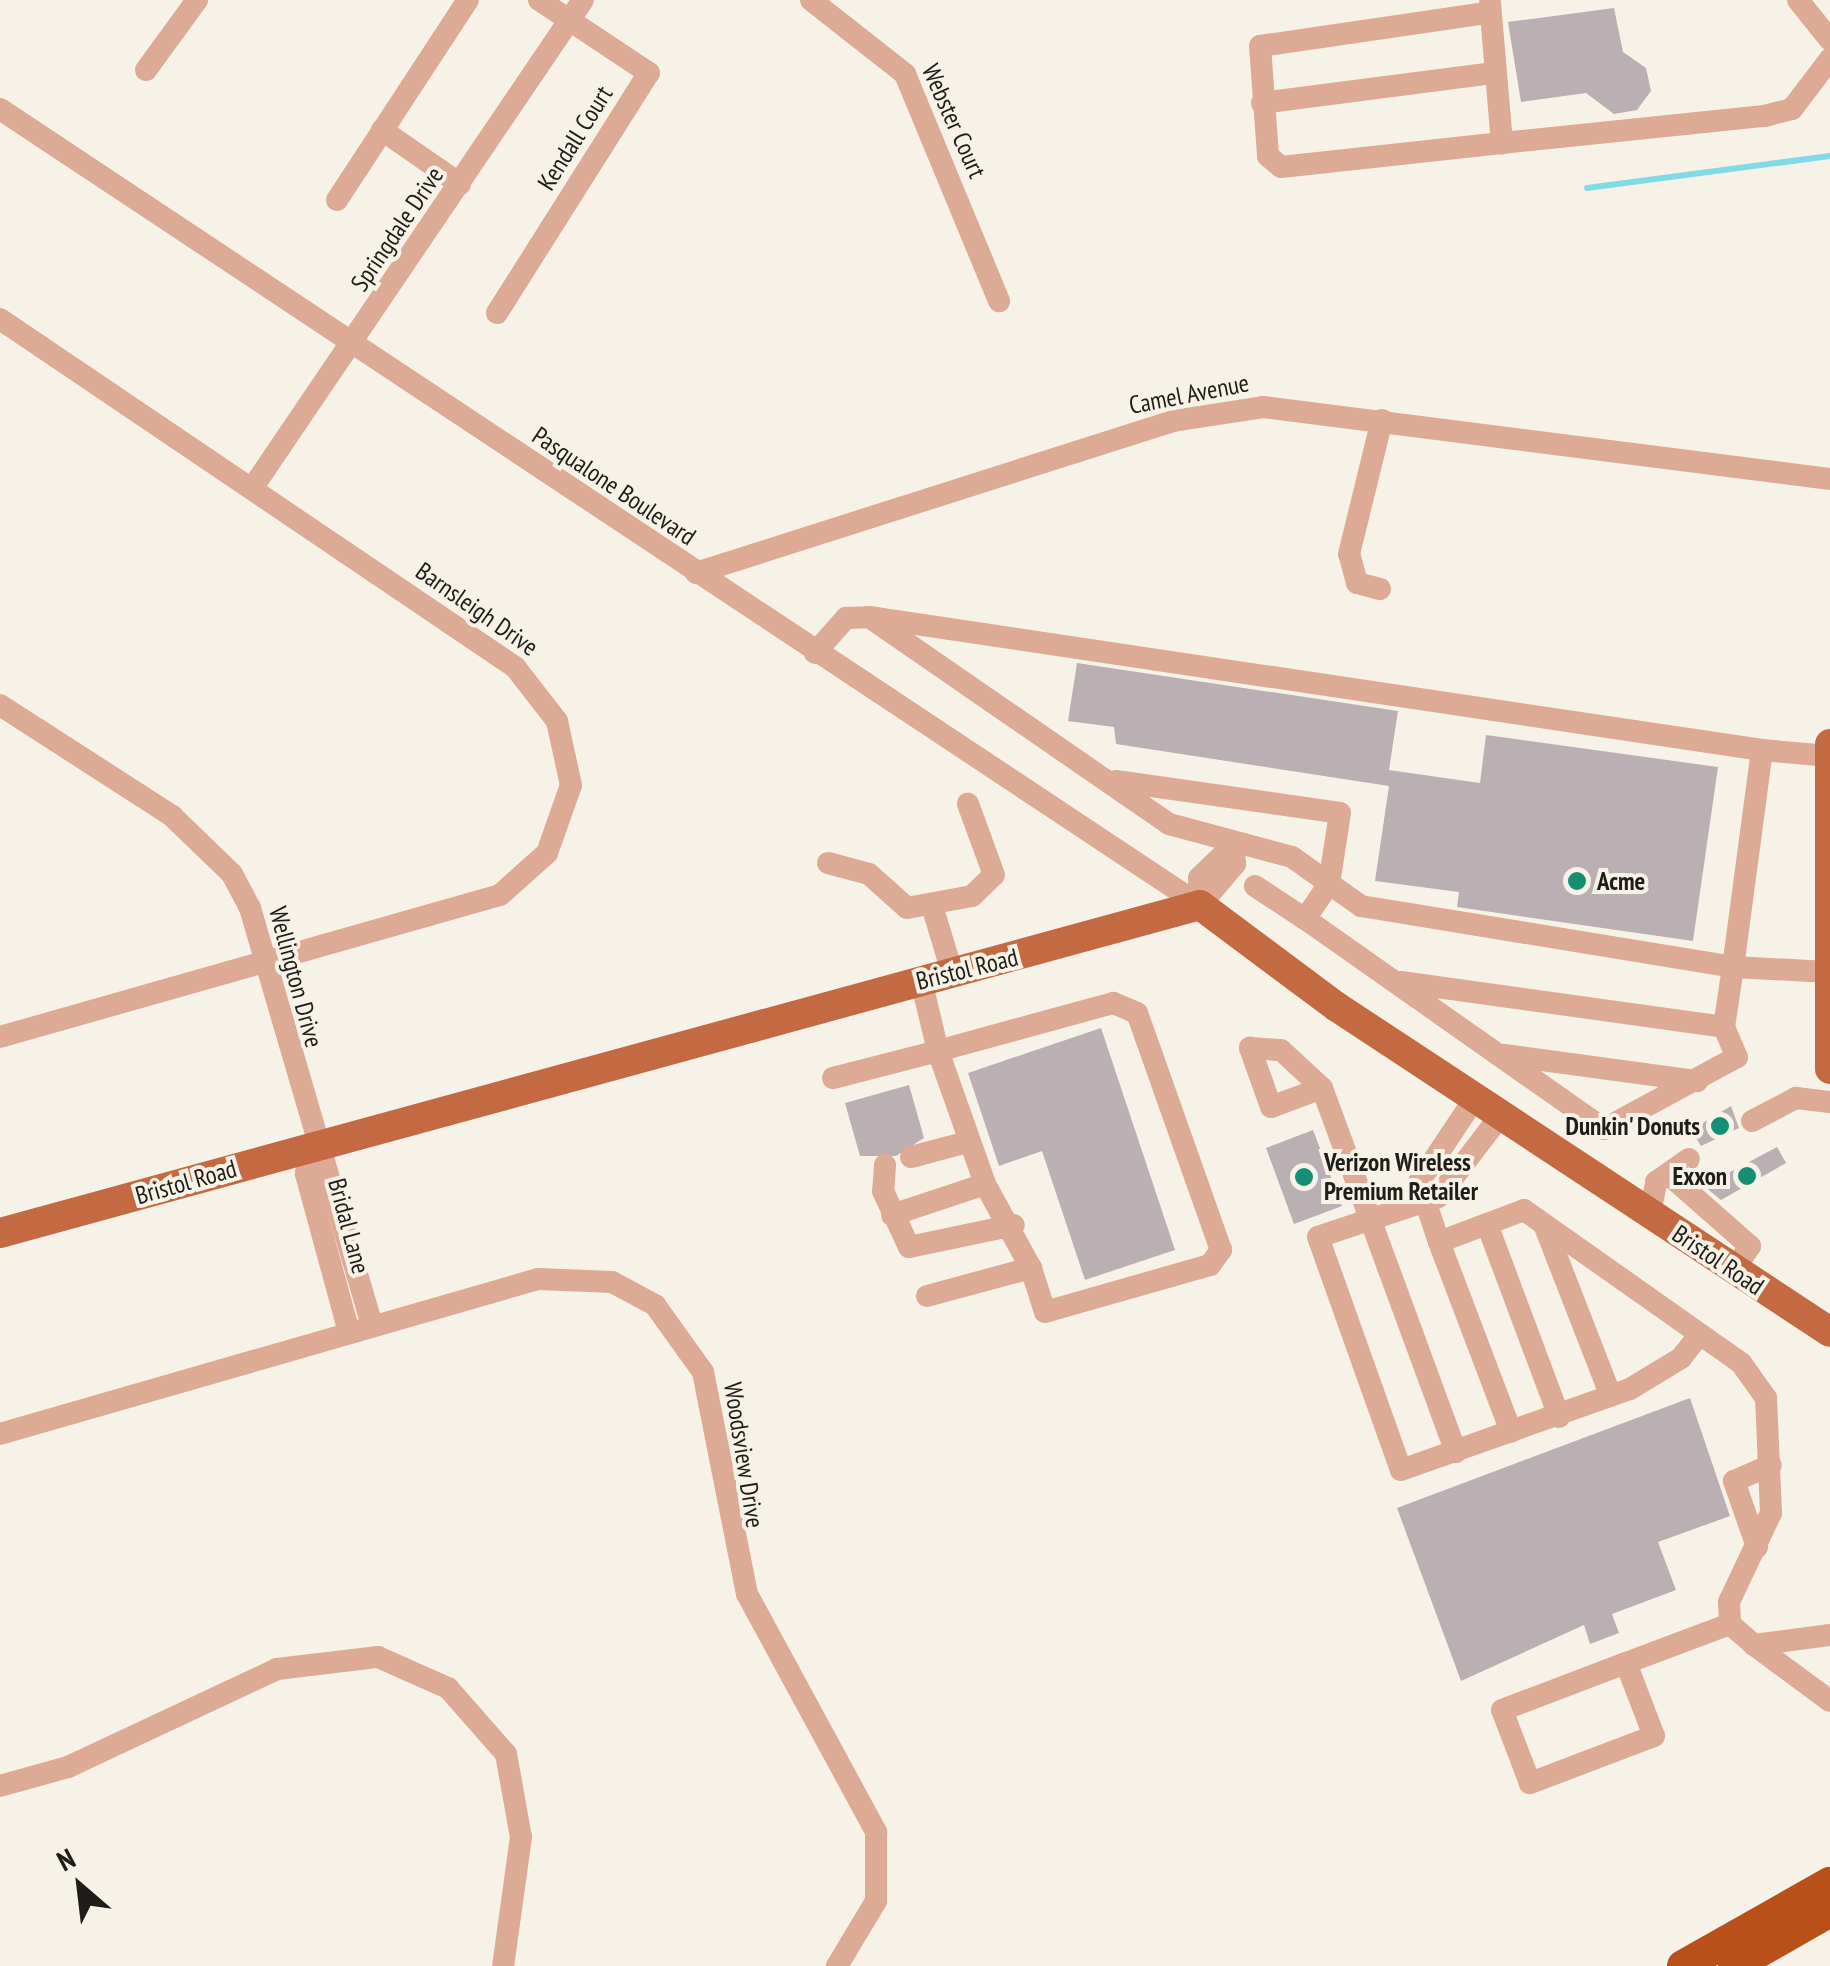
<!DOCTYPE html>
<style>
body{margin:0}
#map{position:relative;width:1830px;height:1966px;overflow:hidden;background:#f7f2e8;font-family:"PT Sans Narrow",sans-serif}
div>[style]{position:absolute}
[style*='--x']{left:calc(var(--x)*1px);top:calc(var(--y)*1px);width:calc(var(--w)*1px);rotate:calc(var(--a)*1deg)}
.stream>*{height:6px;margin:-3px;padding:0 3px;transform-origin:3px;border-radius:3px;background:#80dbe7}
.building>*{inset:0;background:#baafb3}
.minor>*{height:22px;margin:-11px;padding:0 11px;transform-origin:11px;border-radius:11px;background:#ddaa95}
.major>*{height:30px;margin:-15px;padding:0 15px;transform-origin:15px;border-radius:15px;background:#c46a42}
.highway>*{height:32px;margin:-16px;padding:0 16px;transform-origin:16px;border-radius:16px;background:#b9501a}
.dots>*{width:28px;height:28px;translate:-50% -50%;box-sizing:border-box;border:5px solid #f7f2e8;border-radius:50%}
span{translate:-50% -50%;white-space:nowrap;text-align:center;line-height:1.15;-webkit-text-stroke:8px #f7f2e8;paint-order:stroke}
.street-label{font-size:25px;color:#1e1d19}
.poi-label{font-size:25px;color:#1e1d19;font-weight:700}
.left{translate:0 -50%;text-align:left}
.right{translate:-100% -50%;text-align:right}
.north{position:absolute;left:30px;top:1836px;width:100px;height:100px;-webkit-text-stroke:8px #f7f2e8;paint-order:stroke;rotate:332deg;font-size:28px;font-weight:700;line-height:40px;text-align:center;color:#1e1d19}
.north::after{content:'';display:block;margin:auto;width:35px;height:45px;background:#1e1d19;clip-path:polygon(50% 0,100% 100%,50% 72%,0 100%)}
</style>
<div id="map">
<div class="stream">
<div style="--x:1587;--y:188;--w:245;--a:-7.5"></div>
</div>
<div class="building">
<div style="clip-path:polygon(1614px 8px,1623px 52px,1646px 68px,1651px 91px,1637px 110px,1614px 114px,1586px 93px,1521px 102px,1508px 22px)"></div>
<div style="clip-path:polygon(1077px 663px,1398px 711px,1389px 770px,1480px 783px,1486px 735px,1718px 767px,1693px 941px,1457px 907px,1459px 892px,1375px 881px,1389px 786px,1116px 744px,1114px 727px,1068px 721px)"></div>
<div style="clip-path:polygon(1101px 1028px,1175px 1250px,1085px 1280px,1042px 1151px,999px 1166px,968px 1073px)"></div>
<div style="clip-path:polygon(909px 1085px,924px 1138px,896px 1156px,860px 1156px,845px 1103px)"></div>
<div style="clip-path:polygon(1731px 1106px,1739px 1128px,1701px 1146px,1691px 1130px)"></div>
<div style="clip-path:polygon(1313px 1130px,1342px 1206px,1294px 1224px,1266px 1148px)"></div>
<div style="clip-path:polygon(1777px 1147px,1786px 1163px,1721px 1200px,1704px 1186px)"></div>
<div style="clip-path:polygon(1690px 1398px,1730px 1516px,1658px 1542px,1676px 1590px,1612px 1614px,1619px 1633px,1590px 1644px,1584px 1625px,1461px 1681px,1397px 1508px)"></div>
</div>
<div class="minor">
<div style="--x:811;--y:0;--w:120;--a:38.2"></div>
<div style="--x:905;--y:74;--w:246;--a:67.5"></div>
<div style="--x:1798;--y:0;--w:51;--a:51.3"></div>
<div style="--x:1490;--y:3;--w:141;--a:85.1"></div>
<div style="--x:1502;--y:143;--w:264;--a:-5.9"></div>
<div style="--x:1765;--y:116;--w:28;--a:-15"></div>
<div style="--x:1792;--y:109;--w:63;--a:-52.8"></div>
<div style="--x:1486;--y:13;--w:228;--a:171.7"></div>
<div style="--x:1260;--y:46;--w:110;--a:85.8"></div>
<div style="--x:1268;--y:156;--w:17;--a:40"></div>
<div style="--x:1281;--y:167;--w:222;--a:-6.2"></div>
<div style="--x:146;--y:70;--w:87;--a:-53.9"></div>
<div style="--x:1262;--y:103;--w:234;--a:-7.4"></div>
<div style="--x:0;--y:109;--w:1440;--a:33.56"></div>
<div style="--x:382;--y:130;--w:95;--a:34.7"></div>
<div style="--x:337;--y:200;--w:239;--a:-56.8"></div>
<div style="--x:497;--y:313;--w:284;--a:-57.7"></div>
<div style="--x:649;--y:73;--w:132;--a:-146.4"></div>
<div style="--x:0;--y:319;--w:622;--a:34.05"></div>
<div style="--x:515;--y:667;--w:68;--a:52.1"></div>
<div style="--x:557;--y:721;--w:66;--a:77.7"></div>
<div style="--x:571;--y:785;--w:72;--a:109.4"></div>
<div style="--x:547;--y:853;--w:63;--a:138.2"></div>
<div style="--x:500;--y:895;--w:520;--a:164.15"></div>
<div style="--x:253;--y:487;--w:588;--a:-55.88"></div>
<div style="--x:696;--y:573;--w:501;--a:-17.67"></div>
<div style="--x:1173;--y:421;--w:91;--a:-8.8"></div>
<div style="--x:1263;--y:407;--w:572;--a:7.24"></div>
<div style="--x:1380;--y:589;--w:24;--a:-165"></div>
<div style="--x:1357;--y:583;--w:30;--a:-105"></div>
<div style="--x:1349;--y:554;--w:138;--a:-76.2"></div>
<div style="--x:869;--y:617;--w:903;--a:8.47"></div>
<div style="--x:1762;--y:750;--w:219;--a:97.6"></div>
<div style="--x:1733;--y:967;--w:95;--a:3"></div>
<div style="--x:815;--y:653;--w:47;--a:-48.5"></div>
<div style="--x:846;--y:618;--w:23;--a:-2"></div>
<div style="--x:869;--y:617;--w:364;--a:34.6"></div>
<div style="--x:1169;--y:824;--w:127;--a:15"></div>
<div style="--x:1292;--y:857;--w:85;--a:35.4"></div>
<div style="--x:1361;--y:906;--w:377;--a:9.3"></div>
<div style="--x:1733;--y:967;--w:61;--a:98.5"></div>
<div style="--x:1724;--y:1027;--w:33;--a:67"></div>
<div style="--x:1737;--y:1057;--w:151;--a:151.6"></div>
<div style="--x:1604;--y:1129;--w:365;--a:-144.9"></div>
<div style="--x:0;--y:705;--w:205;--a:32.8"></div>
<div style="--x:172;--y:816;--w:83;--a:44"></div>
<div style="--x:232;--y:874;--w:38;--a:62"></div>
<div style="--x:250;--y:908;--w:435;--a:73.7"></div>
<div style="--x:1762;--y:750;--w:67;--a:5.1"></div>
<div style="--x:1116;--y:781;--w:226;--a:8.1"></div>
<div style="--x:1340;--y:813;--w:72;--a:98.8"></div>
<div style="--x:1329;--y:884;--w:42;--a:124.4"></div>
<div style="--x:1305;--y:919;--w:60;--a:-146.6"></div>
<div style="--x:828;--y:863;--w:42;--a:15"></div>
<div style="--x:869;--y:874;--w:51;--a:41.8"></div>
<div style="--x:907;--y:908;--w:66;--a:-10.5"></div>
<div style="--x:972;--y:896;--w:30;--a:-44"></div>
<div style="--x:994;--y:875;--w:76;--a:-110.1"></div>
<div style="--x:1200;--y:905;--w:27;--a:-92"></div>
<div style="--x:1199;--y:878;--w:47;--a:-44.1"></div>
<div style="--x:1200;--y:905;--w:54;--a:-49.5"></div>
<div style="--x:1235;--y:864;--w:19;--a:-96"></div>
<div style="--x:933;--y:909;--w:66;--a:73.2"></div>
<div style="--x:1401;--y:982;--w:326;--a:7.9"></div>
<div style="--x:1504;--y:1055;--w:195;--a:7.7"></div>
<div style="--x:833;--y:1078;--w:108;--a:-14.4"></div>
<div style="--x:938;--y:1051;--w:73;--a:-103.5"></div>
<div style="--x:1322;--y:1088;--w:54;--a:159.6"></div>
<div style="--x:1271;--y:1107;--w:63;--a:-109.6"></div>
<div style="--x:1250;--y:1048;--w:31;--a:4"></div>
<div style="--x:1281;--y:1050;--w:56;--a:42.8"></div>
<div style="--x:1322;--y:1088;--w:388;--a:69.8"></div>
<div style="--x:1475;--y:1098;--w:101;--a:123.7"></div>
<div style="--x:1419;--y:1182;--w:63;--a:71.6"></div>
<div style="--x:1439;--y:1242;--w:91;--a:-20.6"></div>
<div style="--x:1524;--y:1210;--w:266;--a:35.2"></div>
<div style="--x:1741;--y:1363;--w:43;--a:54.5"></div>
<div style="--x:1766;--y:1398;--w:115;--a:87.5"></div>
<div style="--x:1771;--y:1513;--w:98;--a:115.3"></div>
<div style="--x:1729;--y:1602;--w:22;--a:87"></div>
<div style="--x:1730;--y:1624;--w:32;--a:41"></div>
<div style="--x:1754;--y:1645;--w:77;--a:-7.5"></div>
<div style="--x:1501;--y:1115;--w:103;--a:127.5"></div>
<div style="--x:1438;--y:1197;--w:126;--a:161.6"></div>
<div style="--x:1318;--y:1237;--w:247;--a:70.4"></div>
<div style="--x:1401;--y:1470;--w:243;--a:-19.5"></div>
<div style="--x:1630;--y:1389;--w:60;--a:-31.3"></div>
<div style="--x:1681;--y:1358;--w:28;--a:-52"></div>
<div style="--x:1752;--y:1121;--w:50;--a:-27.6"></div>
<div style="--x:1796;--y:1098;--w:34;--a:7"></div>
<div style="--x:313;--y:1145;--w:30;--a:104"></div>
<div style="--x:306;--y:1174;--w:164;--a:74.8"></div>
<div style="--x:911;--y:1157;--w:55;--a:-14.8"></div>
<div style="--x:885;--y:1165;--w:26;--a:94"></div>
<div style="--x:883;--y:1191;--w:62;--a:65.1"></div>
<div style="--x:909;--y:1247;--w:107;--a:-11.8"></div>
<div style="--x:1668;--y:1174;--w:109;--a:41.3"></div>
<div style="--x:1750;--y:1246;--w:30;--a:124"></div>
<div style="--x:1650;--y:1214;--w:33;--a:-79"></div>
<div style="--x:1656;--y:1182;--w:40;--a:-34.9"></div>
<div style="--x:892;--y:1215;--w:98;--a:-18.4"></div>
<div style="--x:985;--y:1184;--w:96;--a:61.3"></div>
<div style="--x:1487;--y:1224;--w:206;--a:69.5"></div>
<div style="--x:1545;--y:1227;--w:181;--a:68.7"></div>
<div style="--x:1439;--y:1242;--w:203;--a:69.2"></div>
<div style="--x:927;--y:1296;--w:108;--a:-15.1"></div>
<div style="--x:1031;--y:1268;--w:46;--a:72.3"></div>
<div style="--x:1045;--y:1312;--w:172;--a:-15.9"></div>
<div style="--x:1210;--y:1265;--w:19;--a:-54"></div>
<div style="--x:1221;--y:1250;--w:251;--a:-109.5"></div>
<div style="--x:1137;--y:1013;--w:26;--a:-157"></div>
<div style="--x:1113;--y:1003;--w:181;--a:164.7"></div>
<div style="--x:938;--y:1051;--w:141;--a:70.5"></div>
<div style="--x:0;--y:1434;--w:560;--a:-16.07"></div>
<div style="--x:538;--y:1279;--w:74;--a:2.3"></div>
<div style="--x:612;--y:1282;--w:49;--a:28.1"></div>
<div style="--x:655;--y:1305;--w:82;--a:54.4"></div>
<div style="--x:703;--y:1372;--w:226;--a:78.8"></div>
<div style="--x:747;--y:1594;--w:271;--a:61.5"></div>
<div style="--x:876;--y:1832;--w:69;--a:90"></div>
<div style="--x:876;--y:1901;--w:76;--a:121"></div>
<div style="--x:1757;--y:1547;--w:70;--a:-109.2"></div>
<div style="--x:1734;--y:1481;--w:40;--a:-23.4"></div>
<div style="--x:1754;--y:1645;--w:94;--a:36.4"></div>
<div style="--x:1626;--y:1663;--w:78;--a:69"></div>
<div style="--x:1654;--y:1736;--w:133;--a:159.2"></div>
<div style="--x:1530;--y:1783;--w:78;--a:-111"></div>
<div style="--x:1502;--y:1710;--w:133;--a:-20.8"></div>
<div style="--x:1626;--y:1663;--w:111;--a:-20.6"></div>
<div style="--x:0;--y:1786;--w:71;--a:-15.6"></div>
<div style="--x:68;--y:1767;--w:231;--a:-25.1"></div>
<div style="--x:277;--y:1669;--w:102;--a:-6.8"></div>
<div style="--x:378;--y:1657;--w:77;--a:23.9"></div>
<div style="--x:448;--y:1688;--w:88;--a:48.7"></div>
<div style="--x:506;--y:1754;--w:84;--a:79.8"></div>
<div style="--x:521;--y:1837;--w:130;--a:97.9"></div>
</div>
<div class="major">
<div style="--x:1830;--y:744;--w:325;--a:90"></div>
<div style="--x:0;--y:1233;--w:1244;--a:-15.29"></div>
<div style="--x:1200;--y:905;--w:171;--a:36.7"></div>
<div style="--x:1337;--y:1007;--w:590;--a:33.39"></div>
</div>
<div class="highway">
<div style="--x:1683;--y:1966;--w:169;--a:-29.5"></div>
<div style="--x:1734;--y:1966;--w:111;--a:-29.8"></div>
</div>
<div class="dots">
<div style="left:1577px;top:881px;background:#158f73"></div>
<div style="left:1720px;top:1126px;background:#158f73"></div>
<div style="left:1747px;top:1176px;background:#158f73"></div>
<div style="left:1304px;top:1177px;background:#158f73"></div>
</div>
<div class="street-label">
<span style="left:954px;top:121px;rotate:66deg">Webster Court</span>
<span style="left:575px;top:138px;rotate:-58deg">Kendall Court</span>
<span style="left:397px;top:229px;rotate:-56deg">Springdale Drive</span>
<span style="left:1189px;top:394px;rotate:-11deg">Camel Avenue</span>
<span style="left:614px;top:486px;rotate:34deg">Pasqualone Boulevard</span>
<span style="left:477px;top:609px;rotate:35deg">Barnsleigh Drive</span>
<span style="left:967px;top:969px;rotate:-14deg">Bristol Road</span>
<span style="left:296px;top:977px;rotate:75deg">Wellington Drive</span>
<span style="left:186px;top:1182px;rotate:-16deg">Bristol Road</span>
<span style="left:349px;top:1226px;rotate:75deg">Bridal Lane</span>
<span style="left:1718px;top:1260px;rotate:34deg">Bristol Road</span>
<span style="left:744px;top:1455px;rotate:81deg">Woodsview Drive</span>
</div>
<div class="poi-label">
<span class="left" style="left:1597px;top:881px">Acme</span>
<span class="right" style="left:1700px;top:1126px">Dunkin' Donuts</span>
<span class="left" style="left:1324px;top:1177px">Verizon Wireless<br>Premium Retailer</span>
<span class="right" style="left:1727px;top:1176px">Exxon</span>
</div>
<div class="north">N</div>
</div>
